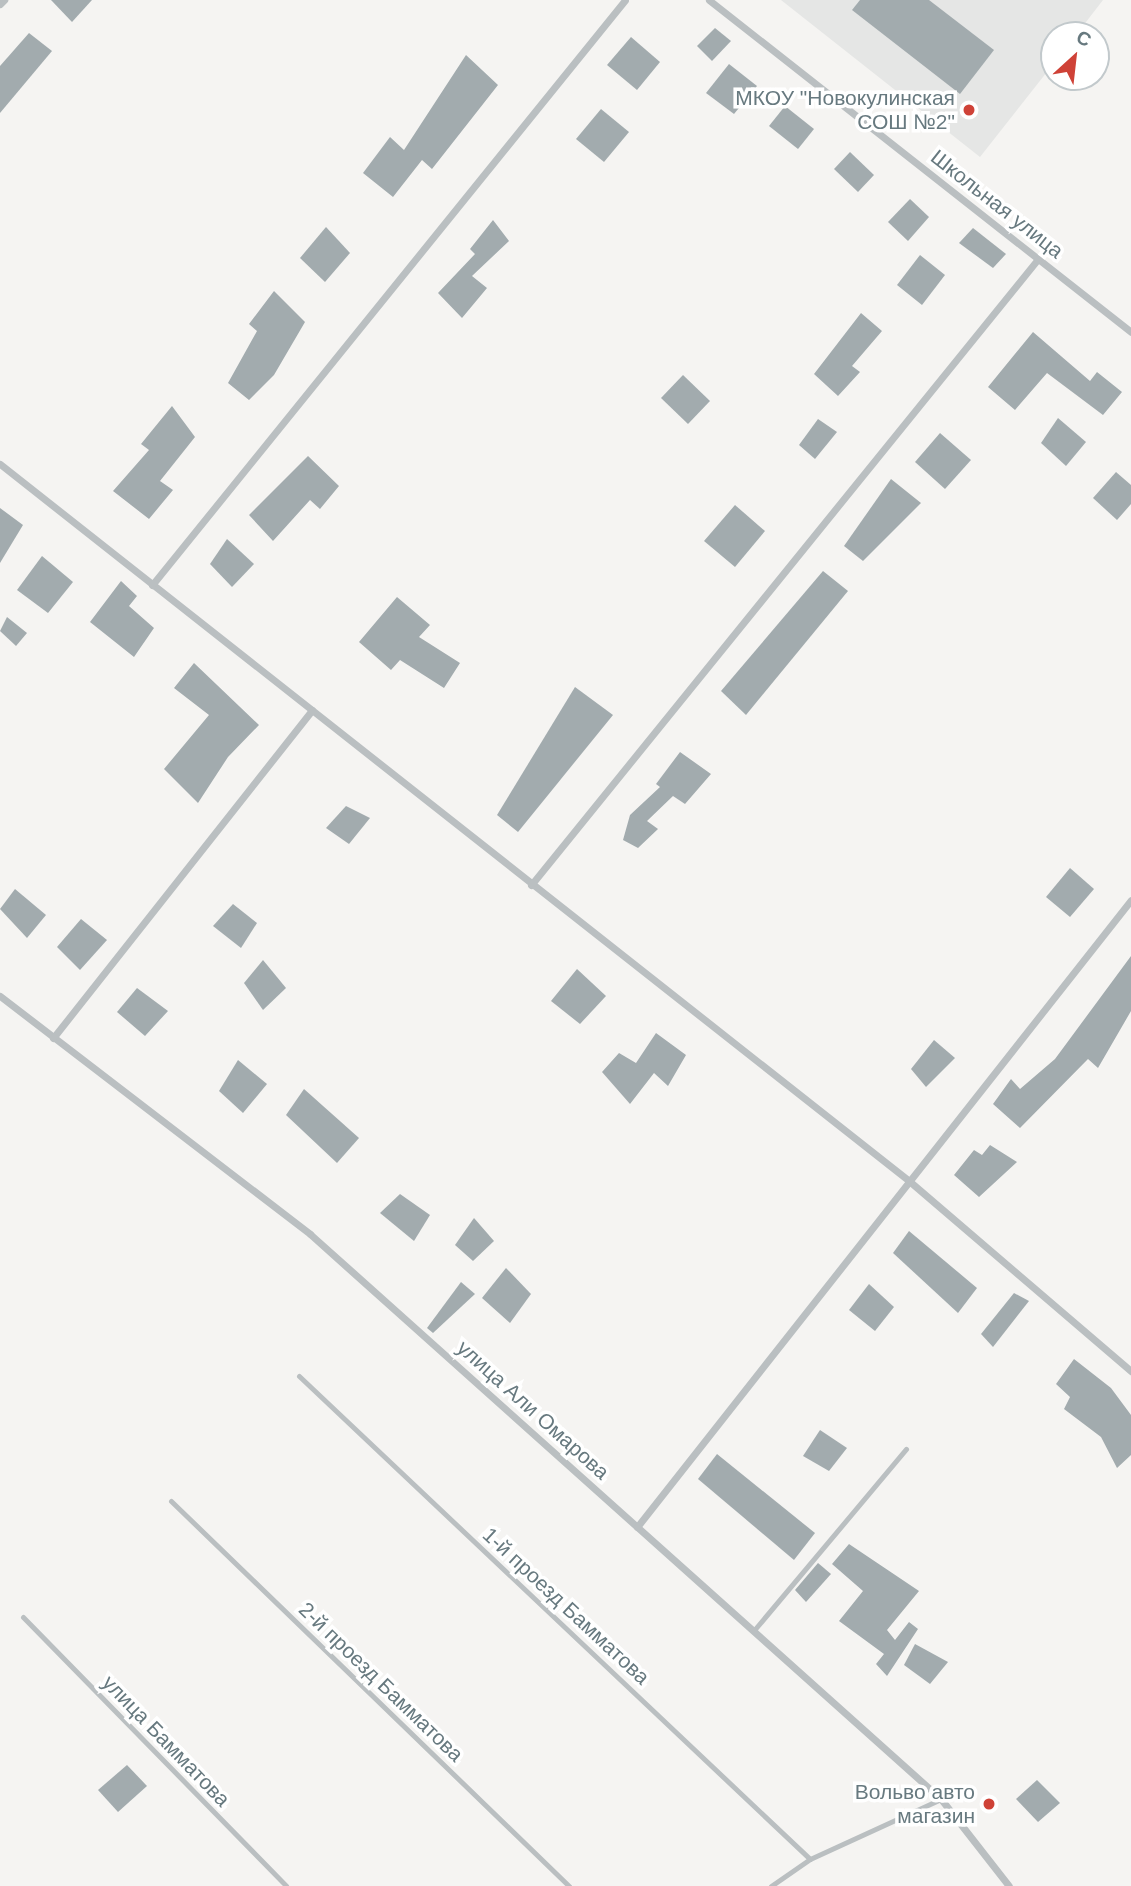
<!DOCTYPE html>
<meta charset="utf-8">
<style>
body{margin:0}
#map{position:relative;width:1131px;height:1886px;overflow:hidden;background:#f5f4f2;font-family:Arial,sans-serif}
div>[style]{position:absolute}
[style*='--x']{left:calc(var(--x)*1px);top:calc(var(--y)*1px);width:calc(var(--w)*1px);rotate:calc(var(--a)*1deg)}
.built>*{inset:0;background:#e5e6e5}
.building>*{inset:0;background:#a2abae}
.lane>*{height:5px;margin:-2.5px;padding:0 2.5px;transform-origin:2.5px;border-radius:2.5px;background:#babfc1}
.street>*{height:7px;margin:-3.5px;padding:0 3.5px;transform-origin:3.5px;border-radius:3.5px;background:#babfc1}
.dots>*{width:19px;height:19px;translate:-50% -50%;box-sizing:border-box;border:4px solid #fff;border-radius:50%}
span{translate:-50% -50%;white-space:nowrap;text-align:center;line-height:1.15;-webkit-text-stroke:7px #fff;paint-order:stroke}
.poi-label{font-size:21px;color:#67797f}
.right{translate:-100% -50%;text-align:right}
.street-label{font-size:21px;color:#67797f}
.north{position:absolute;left:1040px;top:21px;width:70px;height:70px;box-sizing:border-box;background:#fff;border:2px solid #c2c9cc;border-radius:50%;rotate:27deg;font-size:19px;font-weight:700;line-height:28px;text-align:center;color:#67797f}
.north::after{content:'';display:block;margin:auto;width:24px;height:32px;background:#cf4237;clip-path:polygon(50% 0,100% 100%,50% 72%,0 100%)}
</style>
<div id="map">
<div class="built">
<div style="clip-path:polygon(781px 0,1103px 0,1076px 35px,1054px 35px,1054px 63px,980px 157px)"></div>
</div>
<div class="building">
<div style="clip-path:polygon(51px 0,92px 0,72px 22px)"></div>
<div style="clip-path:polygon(860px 0,929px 0,994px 50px,960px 94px,852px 10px)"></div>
<div style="clip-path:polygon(715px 28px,731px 41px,712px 61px,697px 46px)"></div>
<div style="clip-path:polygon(29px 33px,52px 51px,0 113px,0 66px)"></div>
<div style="clip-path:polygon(631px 37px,660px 62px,637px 90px,607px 65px)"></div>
<div style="clip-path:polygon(466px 55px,498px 85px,432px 169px,422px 160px,393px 197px,363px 173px,390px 137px,404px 150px)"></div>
<div style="clip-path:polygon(729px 64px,757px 86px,734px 114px,706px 93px)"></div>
<div style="clip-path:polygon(785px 106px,814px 129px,798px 149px,769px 126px)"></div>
<div style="clip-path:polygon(601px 109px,629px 132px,604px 162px,576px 139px)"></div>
<div style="clip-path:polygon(850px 152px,874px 175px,858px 192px,834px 169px)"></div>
<div style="clip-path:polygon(910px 199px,929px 217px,908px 241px,888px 222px)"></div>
<div style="clip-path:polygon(493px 220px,509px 241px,472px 276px,487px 288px,462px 318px,438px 293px,475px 254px,470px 249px)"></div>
<div style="clip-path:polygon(326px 227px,350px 253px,325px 282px,300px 258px)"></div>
<div style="clip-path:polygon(973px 228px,1006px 254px,993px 268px,959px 243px)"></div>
<div style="clip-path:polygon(920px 255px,945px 275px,922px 305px,897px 285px)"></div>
<div style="clip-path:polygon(274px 291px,305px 322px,274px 375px,249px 400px,228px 383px,257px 331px,249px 324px)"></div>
<div style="clip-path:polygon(861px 313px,882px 331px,852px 366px,860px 372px,838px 396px,814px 374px)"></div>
<div style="clip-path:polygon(1033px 332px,1090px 381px,1097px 372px,1122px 392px,1103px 415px,1047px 373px,1015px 410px,988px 387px)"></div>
<div style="clip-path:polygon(683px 375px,710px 401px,688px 424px,661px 398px)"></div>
<div style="clip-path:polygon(172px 406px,195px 437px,160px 481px,173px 490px,149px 519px,113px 491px,149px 450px,141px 444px)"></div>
<div style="clip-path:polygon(1058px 418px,1086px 442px,1066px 466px,1041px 443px)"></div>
<div style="clip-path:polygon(818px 419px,837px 432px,815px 459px,799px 445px)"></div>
<div style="clip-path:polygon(940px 433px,971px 460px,945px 489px,915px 462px)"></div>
<div style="clip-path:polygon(308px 456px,339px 486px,320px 509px,310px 500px,273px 541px,249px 515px)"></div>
<div style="clip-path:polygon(1116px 472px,1131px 485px,1131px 504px,1117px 520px,1093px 498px)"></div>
<div style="clip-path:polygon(891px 479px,921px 503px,863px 561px,844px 546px)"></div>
<div style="clip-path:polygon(735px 505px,765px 531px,735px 567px,704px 541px)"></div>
<div style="clip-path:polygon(0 508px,23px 525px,0 563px)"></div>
<div style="clip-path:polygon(227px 539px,254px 564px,232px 587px,210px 564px)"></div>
<div style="clip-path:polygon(42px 556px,73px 582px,48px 613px,17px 590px)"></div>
<div style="clip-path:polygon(823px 571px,848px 591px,746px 715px,721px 691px)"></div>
<div style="clip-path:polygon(121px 581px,137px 596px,129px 606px,154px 628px,134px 657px,90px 622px)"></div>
<div style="clip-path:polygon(397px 597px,430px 625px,419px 637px,460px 663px,444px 688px,400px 660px,391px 670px,359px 642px)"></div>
<div style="clip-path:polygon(7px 617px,27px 633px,16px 646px,0 631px)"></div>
<div style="clip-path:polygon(194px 663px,259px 725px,228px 757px,198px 803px,164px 769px,209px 715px,174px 688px)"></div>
<div style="clip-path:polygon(575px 687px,613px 715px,518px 832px,497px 815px)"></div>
<div style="clip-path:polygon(680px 752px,711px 774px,685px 804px,673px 796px,647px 821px,658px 829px,638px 848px,623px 840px,630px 815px,660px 787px,656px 784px)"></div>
<div style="clip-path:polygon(346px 806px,370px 818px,349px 844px,326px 828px)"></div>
<div style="clip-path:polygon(1070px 868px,1094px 889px,1070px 917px,1046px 897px)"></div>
<div style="clip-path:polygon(15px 889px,46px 915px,27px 938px,0 909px)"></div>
<div style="clip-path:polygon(233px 904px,257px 923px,241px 948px,213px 926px)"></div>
<div style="clip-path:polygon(81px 919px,107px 940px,80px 970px,57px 947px)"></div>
<div style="clip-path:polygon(1131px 956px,1131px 1011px,1098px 1068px,1088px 1059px,1020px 1128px,993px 1104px,1011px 1079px,1020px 1089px,1055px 1059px)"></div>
<div style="clip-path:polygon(263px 960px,286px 988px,263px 1010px,244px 983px)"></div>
<div style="clip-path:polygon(577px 969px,606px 996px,580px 1024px,551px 1001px)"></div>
<div style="clip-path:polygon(137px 988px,168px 1011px,145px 1036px,117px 1012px)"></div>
<div style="clip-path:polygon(656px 1033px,686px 1055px,668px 1086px,654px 1073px,630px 1104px,602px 1072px,619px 1053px,636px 1063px)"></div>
<div style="clip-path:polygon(934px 1040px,955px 1058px,926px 1087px,911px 1069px)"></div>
<div style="clip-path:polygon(238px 1060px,267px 1084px,243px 1113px,219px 1091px)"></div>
<div style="clip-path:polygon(304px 1089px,359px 1138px,337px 1163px,286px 1115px)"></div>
<div style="clip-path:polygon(990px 1145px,1017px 1162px,979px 1197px,954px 1175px,974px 1150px,982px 1155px)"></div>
<div style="clip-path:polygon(400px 1194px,430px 1215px,414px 1241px,380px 1213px)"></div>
<div style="clip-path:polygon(474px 1218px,494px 1241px,473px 1261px,455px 1245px)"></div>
<div style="clip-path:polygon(909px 1231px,977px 1288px,958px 1313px,893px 1253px)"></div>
<div style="clip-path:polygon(506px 1268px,531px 1294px,510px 1323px,482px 1298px)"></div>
<div style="clip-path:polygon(461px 1282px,475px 1294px,433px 1333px,427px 1328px)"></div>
<div style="clip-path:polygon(869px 1284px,894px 1307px,875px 1331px,849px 1310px)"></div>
<div style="clip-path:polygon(1014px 1293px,1029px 1301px,993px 1347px,981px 1334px)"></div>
<div style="clip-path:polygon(1074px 1359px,1111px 1388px,1131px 1415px,1131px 1455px,1117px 1468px,1101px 1437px,1064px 1409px,1070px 1397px,1056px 1384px)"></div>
<div style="clip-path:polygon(820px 1430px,847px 1448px,829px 1471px,803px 1456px)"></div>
<div style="clip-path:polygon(717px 1454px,815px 1533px,794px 1560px,698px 1479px)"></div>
<div style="clip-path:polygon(849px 1544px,919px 1591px,887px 1630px,895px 1640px,909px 1622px,918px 1629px,887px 1676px,876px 1664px,884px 1654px,839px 1621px,863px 1591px,832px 1564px)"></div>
<div style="clip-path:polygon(818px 1563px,831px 1574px,806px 1602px,795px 1590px)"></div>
<div style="clip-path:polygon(915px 1644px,948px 1662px,930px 1684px,904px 1665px)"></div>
<div style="clip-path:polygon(127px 1765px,147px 1786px,118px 1812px,98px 1790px)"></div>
<div style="clip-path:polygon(1037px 1780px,1060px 1803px,1038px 1822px,1016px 1799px)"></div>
</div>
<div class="lane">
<div style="--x:299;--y:1376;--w:703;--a:43.39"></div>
<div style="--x:171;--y:1501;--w:554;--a:44.05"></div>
<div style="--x:23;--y:1617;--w:376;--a:45.6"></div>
<div style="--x:755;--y:1629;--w:235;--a:-50"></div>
<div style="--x:771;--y:1886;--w:47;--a:-34.7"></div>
<div style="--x:810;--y:1859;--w:144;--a:-24.6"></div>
</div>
<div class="street">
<div style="--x:709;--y:0;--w:537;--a:38.19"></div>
<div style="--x:0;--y:4;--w:6;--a:-45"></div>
<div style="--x:0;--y:464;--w:1156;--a:38.26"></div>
<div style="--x:908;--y:1180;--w:294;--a:40.6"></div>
<div style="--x:152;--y:585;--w:752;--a:-51.04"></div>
<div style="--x:531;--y:885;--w:806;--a:-51"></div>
<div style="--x:0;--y:996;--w:391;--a:37.5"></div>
<div style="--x:310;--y:1234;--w:847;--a:41.84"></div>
<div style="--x:941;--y:1799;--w:110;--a:52"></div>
<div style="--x:53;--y:1038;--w:418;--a:-51.7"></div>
<div style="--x:637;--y:1527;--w:798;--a:-51.77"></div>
</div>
<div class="dots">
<div style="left:969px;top:110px;background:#cf4237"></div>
<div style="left:989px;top:1804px;background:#cf4237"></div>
</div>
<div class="poi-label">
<span class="right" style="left:955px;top:110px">МКОУ "Новокулинская<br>СОШ №2"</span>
<span class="right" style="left:975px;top:1804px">Вольво авто<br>магазин</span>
</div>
<div class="street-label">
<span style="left:997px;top:204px;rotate:38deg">Школьная улица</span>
<span style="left:533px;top:1410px;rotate:42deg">улица Али Омарова</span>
<span style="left:566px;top:1606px;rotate:43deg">1-й проезд Бамматова</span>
<span style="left:381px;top:1682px;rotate:44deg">2-й проезд Бамматова</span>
<span style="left:166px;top:1741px;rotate:46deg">улица Бамматова</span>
</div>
<div class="north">С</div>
</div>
